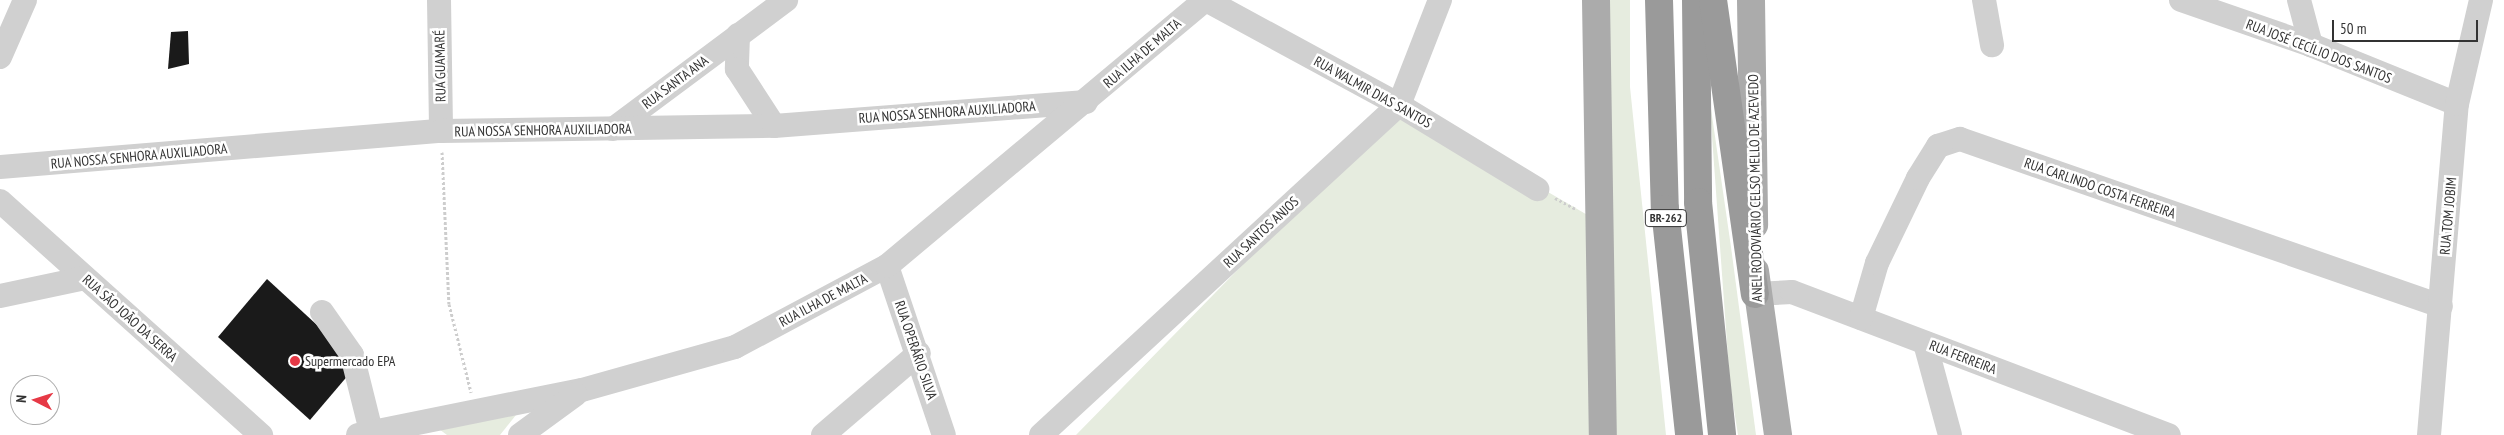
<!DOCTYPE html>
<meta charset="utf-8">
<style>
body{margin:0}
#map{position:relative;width:2504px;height:435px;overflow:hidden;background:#fff;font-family:"PT Sans Narrow",sans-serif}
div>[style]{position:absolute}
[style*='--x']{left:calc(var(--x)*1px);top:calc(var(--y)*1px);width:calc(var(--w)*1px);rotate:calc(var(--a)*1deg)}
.green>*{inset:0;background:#e6ecdf}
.building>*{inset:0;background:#1a1a1a}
.path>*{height:3px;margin-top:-1.5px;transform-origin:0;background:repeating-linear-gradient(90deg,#cdcdcd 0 2.5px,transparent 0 5px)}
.minor>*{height:24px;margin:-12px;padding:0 12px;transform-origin:12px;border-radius:12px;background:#d0d0d0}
.major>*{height:28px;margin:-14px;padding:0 14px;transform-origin:14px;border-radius:14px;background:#ababab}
.highway>*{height:28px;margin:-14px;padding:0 14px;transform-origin:14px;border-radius:14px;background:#9a9a9a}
.dots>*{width:14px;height:14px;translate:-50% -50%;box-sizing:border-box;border:2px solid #fff;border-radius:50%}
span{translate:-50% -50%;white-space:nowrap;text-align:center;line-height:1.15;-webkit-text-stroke:5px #fff;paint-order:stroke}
.shield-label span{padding:1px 4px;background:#fff;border:1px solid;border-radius:4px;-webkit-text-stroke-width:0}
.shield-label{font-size:12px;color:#333;font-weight:700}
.street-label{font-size:14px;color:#333}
.poi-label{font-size:14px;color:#333}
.left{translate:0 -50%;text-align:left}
.north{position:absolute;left:10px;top:375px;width:50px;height:50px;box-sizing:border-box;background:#fff;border:1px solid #adadad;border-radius:50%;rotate:275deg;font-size:14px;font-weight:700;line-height:20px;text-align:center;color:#333}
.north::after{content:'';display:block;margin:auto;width:18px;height:22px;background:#e63946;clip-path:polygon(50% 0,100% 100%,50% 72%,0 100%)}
.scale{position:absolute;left:2332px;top:20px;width:146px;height:22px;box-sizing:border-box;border:2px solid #333;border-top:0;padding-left:6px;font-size:15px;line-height:18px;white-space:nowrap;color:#333;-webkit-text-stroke:4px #fff;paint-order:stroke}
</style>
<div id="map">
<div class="green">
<div style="clip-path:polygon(1605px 0,1630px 0,1630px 87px,1666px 435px,1076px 435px,1399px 105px,1596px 220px)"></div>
<div style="clip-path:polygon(1709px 95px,1731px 247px,1756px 435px,1738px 435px,1730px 384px)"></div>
<div style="clip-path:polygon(516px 415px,500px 435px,447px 435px,435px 426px)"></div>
</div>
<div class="building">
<div style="clip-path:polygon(188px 31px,189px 64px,168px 69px,171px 32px)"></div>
<div style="clip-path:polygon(267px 279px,342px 348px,350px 373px,310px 420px,218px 337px)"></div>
</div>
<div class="path">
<div style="--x:442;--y:152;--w:152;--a:87.4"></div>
<div style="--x:449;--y:304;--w:91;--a:76"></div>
<div style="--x:1555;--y:198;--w:24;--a:28"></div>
</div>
<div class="minor">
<div style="--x:439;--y:0;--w:131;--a:89.1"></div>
<div style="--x:1206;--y:0;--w:220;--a:28.5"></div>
<div style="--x:1399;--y:105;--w:162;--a:31.3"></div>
<div style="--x:1984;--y:0;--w:46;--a:79.9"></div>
<div style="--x:2181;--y:0;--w:138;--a:19.1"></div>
<div style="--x:2311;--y:45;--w:157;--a:22"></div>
<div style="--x:2299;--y:0;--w:47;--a:75.1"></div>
<div style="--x:738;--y:35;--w:34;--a:92"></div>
<div style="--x:737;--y:69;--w:68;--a:57"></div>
<div style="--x:0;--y:57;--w:62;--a:-66.3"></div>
<div style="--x:613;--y:129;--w:216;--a:-36.7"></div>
<div style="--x:0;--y:167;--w:442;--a:-4.7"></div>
<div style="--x:441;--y:131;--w:333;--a:-0.9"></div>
<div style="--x:774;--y:126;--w:313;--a:-4.4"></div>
<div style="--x:0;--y:201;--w:351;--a:41.9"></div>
<div style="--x:887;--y:266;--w:178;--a:71.4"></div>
<div style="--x:1755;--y:294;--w:37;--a:-3"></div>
<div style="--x:1792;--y:292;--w:403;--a:20.8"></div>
<div style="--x:0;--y:296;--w:87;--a:-12"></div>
<div style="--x:322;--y:312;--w:52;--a:55.1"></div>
<div style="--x:352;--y:355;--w:78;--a:76"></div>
<div style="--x:371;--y:431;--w:5;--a:127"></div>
<div style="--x:1861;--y:318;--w:57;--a:-73.8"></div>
<div style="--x:1877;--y:263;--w:94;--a:-64.2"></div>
<div style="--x:1918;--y:178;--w:38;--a:-58"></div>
<div style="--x:1938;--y:146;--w:23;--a:-18"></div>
<div style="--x:1960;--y:139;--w:509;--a:19.15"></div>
<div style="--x:1925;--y:343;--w:95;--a:74.8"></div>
<div style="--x:358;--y:435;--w:228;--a:-11.4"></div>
<div style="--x:582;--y:390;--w:159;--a:-15.7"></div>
<div style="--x:735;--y:347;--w:172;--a:-28.1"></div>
<div style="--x:887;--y:266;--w:415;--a:-39.9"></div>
<div style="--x:520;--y:435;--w:69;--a:-36.2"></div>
<div style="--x:823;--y:435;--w:126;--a:-40.5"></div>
<div style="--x:1041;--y:435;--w:487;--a:-42.7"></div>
<div style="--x:1399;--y:105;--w:113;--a:-68.7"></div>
<div style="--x:2429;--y:435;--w:332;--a:-85.2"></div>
<div style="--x:2457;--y:104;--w:107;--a:-77"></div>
</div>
<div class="major">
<div style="--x:1596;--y:0;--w:435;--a:89.1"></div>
<div style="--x:1751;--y:0;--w:225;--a:89.2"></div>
<div style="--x:1755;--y:271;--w:166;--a:82"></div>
</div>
<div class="highway">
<div style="--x:1659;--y:0;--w:209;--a:88.4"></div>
<div style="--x:1665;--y:209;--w:227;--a:83.9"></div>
<div style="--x:1696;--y:0;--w:202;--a:89.4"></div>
<div style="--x:1698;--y:202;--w:234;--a:84.1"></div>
<div style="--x:1713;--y:0;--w:297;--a:81.9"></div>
</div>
<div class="dots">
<div style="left:295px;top:361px;background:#e63946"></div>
</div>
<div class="shield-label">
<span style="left:1666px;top:218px">BR-262</span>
</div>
<div class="street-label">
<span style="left:2319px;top:51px;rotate:21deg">RUA JOSÉ CECÍLIO DOS SANTOS</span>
<span style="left:1142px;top:53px;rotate:-41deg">RUA ILHA DE MALTA</span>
<span style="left:440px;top:66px;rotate:-91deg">RUA GUAMARÉ</span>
<span style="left:675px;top:82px;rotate:-37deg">RUA SANTA ANA</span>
<span style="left:1373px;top:92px;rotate:29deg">RUA WALMIR DIAS SANTOS</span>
<span style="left:947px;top:112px;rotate:-4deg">RUA NOSSA SENHORA AUXILIADORA</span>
<span style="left:543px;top:130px;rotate:-1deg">RUA NOSSA SENHORA AUXILIADORA</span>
<span style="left:139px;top:156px;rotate:-5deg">RUA NOSSA SENHORA AUXILIADORA</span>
<span style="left:1755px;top:188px;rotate:-91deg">ANEL RODOVIÁRIO CELSO MELLO DE AZEVEDO</span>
<span style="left:2100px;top:188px;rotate:19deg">RUA CARLINDO COSTA FERREIRA</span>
<span style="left:2448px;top:216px;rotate:-85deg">RUA TOM JOBIM</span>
<span style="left:1261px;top:232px;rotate:-43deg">RUA SANTOS ANJOS</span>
<span style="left:823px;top:300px;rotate:-28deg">RUA ILHA DE MALTA</span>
<span style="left:130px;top:318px;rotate:42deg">RUA SÃO JOÃO DA SERRA</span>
<span style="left:916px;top:350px;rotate:71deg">RUA OPERÁRIO SILVA</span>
<span style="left:1963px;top:357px;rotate:21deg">RUA FERREIRA</span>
</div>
<div class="poi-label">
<span class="left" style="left:305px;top:361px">Supermercado EPA</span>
</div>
<div class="north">N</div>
<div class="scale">50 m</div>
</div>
